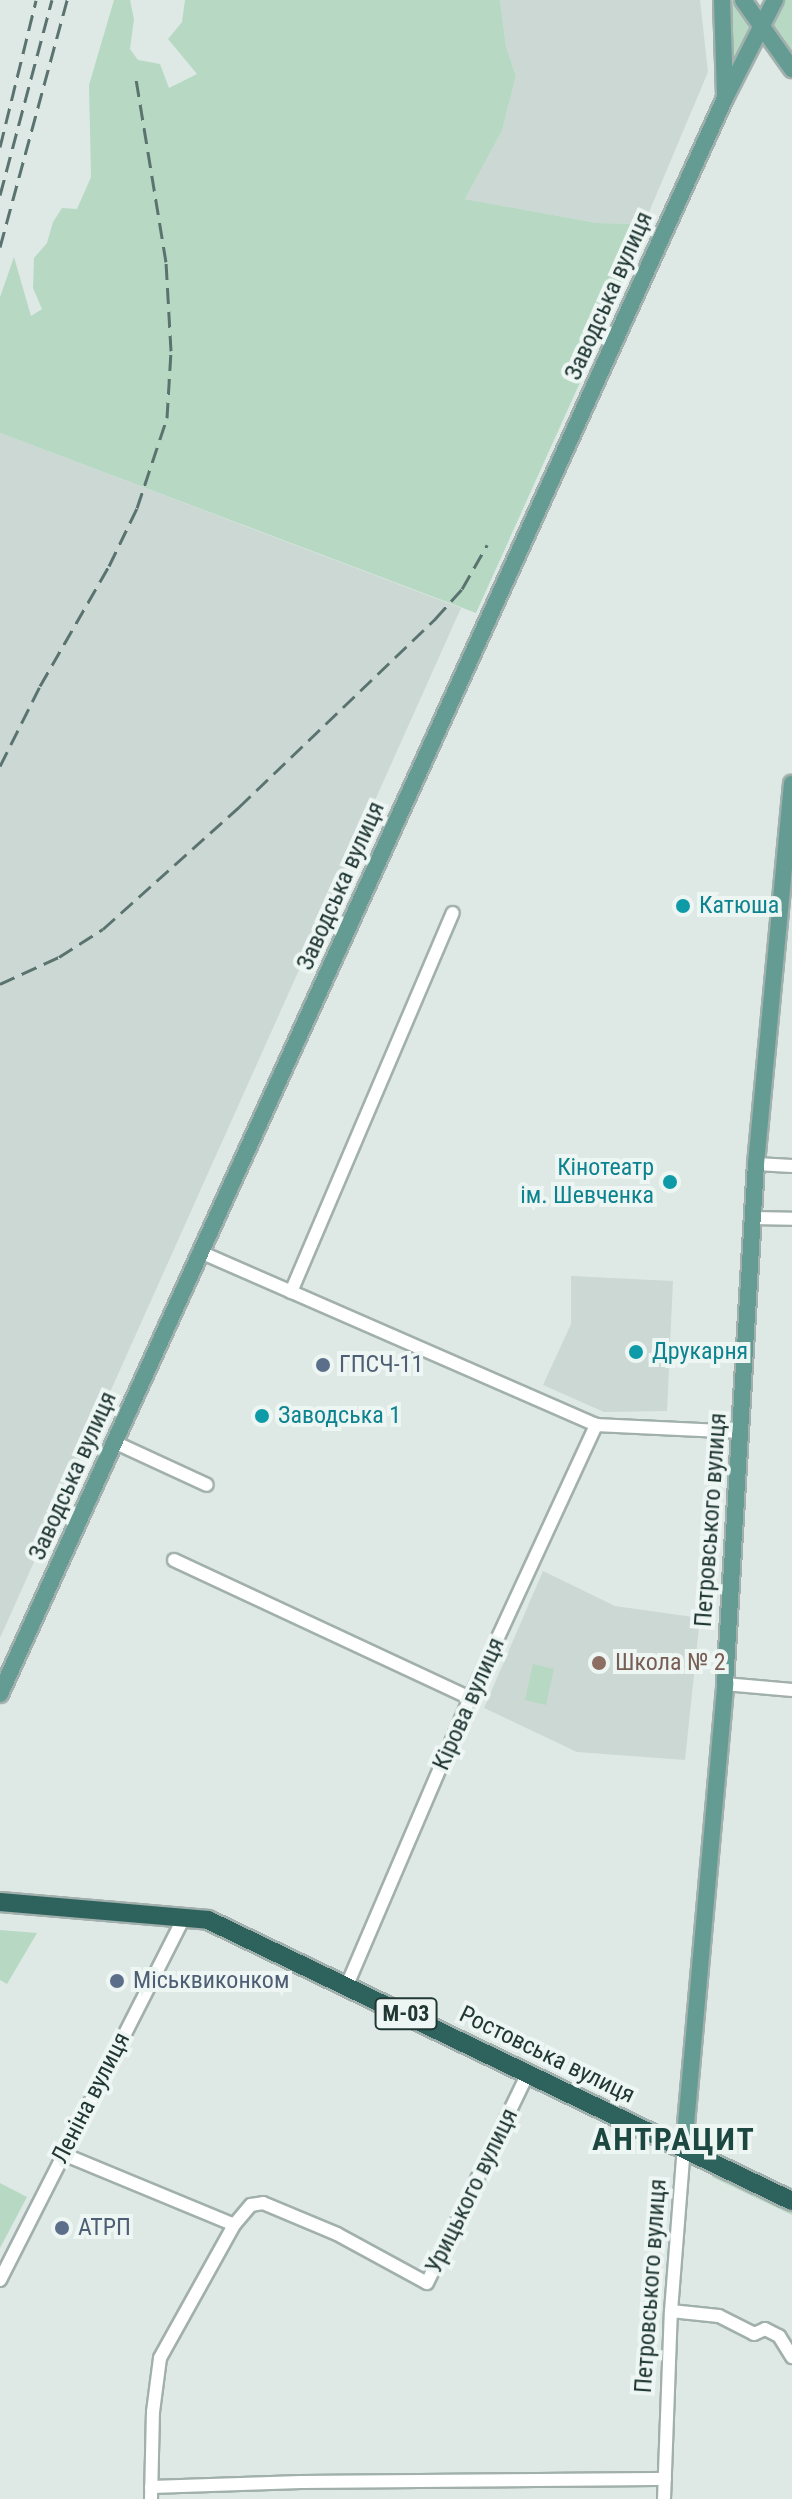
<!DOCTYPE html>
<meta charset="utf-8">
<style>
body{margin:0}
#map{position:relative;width:792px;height:2499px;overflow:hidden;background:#dee9e5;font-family:"Roboto Condensed",sans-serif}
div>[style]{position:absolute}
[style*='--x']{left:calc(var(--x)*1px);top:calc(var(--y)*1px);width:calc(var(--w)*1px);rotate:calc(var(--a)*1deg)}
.built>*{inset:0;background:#ccd8d4}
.green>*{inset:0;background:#b7d9c4}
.roads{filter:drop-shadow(2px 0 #a1b0ac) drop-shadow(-2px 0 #a1b0ac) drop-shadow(0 2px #a1b0ac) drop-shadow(0 -2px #a1b0ac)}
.minor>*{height:12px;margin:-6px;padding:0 6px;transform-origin:6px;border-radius:6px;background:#fff}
.major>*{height:16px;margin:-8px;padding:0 8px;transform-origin:8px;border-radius:8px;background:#649c94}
.highway>*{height:18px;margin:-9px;padding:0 9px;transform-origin:9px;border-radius:9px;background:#2e625d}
.rail>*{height:3px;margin-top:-1.5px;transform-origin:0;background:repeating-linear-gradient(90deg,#5a736f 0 16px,transparent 0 24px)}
.dots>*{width:22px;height:22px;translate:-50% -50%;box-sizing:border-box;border:4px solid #eef6f3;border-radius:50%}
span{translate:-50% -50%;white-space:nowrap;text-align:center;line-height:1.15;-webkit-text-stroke:8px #eef6f3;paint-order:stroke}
.shield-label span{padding:2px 6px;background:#eef6f3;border:2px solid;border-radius:6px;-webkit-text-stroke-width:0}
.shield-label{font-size:22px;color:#203733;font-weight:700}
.street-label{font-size:24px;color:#203733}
.culture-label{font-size:24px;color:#0d838f}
.left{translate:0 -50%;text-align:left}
.right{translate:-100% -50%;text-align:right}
.service-label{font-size:24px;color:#4e5e75}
.education-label{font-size:24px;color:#785e54}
.district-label{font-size:32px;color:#1d4842;font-weight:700;letter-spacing:2px}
</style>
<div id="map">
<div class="built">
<div style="clip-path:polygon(500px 0,700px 0,708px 72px,644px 224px,597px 223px,465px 199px,502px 131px,516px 76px,506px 46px)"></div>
<div style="clip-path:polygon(0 433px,461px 608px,0 1638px)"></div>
<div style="clip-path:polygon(571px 1276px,673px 1281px,667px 1411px,604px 1412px,543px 1385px,571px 1324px)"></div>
<div style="clip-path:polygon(543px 1571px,615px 1606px,700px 1618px,685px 1760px,577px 1752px,484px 1708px)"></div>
</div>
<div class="green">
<div style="clip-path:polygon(114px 0,130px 0,134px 19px,130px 49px,138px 60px,160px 64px,169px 88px,197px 74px,168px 39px,182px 22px,185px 0,500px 0,506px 46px,516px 76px,502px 131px,465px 199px,597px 223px,644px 224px,642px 245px,476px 613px,0 433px,0 297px,14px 257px,31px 316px,42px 309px,33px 288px,34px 258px,47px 243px,53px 222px,62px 208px,77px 209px,91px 177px,89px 85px)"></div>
<div style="clip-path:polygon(727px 0,737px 0,756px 24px,729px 77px)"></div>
<div style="clip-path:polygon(780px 0,792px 0,792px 59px,768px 23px)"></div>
<div style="clip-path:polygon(533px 1664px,554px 1669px,546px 1705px,525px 1700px)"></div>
<div style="clip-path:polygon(0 1930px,37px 1933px,7px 1984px,0 1980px)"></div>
<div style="clip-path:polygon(715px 2171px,792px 2209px,792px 2215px,712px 2177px)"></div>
<div style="clip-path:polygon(0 2183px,27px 2197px,0 2248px)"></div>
</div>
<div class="roads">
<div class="minor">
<div style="--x:756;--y:1164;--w:36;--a:3"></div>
<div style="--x:753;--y:1218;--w:39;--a:1"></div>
<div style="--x:200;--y:1252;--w:432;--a:23.6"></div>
<div style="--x:596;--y:1425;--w:146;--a:2.7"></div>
<div style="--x:291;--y:1292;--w:412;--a:-66.9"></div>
<div style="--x:114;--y:1442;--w:102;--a:24.8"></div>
<div style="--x:174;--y:1560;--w:327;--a:25"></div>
<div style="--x:725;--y:1684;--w:67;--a:5.1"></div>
<div style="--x:347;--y:1985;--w:312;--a:-66.8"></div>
<div style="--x:470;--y:1698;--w:301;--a:-65.2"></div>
<div style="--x:63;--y:2154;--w:185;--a:22.5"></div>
<div style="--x:0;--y:2280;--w:406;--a:-63.1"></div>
<div style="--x:671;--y:2311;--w:48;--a:5.9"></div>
<div style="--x:719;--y:2316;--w:39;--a:27"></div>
<div style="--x:754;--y:2334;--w:12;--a:-24"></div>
<div style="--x:765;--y:2329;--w:16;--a:27"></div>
<div style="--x:779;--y:2336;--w:25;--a:58"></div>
<div style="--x:151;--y:2487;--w:150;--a:-1.9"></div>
<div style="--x:301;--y:2482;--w:364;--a:-0.5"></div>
<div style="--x:151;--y:2499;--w:87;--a:-88.7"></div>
<div style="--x:153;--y:2412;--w:54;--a:-82.6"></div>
<div style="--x:160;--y:2358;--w:152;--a:-60.9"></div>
<div style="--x:234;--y:2225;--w:26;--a:-50"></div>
<div style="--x:251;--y:2205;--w:12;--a:-9"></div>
<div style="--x:263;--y:2203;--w:80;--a:22.7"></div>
<div style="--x:337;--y:2234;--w:102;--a:28.6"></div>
<div style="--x:427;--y:2283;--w:233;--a:-64.3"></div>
<div style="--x:664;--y:2499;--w:188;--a:-87.9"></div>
<div style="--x:671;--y:2311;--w:165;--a:-85.5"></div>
</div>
<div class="major">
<div style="--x:722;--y:0;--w:96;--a:88.2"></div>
<div style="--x:743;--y:0;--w:85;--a:54.6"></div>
<div style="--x:0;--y:1694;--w:1753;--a:-65.57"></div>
<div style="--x:725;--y:98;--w:110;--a:-63"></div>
<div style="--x:684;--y:2147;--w:465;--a:-84.9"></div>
<div style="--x:725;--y:1684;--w:521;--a:-86.59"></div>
<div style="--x:756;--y:1164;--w:382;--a:-84.6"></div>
</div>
<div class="highway">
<div style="--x:0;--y:1902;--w:209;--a:4.9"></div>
<div style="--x:208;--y:1920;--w:648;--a:25.7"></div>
</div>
</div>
<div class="rail">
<div style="--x:0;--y:147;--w:151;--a:-76.2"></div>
<div style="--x:0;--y:195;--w:202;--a:-75.1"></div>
<div style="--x:0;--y:247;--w:256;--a:-74.8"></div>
<div style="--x:0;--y:766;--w:89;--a:-63.4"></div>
<div style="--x:40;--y:686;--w:138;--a:-60.1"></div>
<div style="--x:109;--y:566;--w:64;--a:-64.2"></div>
<div style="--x:137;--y:508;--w:95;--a:-71.6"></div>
<div style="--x:167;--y:418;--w:67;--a:-86.6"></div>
<div style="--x:171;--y:351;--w:89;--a:-93.2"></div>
<div style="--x:166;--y:262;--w:186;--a:-99.3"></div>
<div style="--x:0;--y:984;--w:65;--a:-24.6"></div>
<div style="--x:59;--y:957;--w:52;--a:-32.5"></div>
<div style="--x:103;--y:929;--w:183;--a:-41.9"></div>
<div style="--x:239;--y:807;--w:272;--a:-43.8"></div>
<div style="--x:435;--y:619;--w:40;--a:-48"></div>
<div style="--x:462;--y:589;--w:51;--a:-60.4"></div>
</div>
<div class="dots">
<div style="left:683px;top:906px;background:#0f9aa8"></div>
<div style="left:670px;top:1182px;background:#0f9aa8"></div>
<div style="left:636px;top:1352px;background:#0f9aa8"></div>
<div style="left:323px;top:1365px;background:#5c6f8a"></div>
<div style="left:262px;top:1416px;background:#0f9aa8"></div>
<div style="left:599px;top:1663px;background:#8d6e63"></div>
<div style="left:117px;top:1981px;background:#5c6f8a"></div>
<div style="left:62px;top:2228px;background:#5c6f8a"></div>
</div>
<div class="shield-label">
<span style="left:406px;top:2014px">М-03</span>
</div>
<div class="street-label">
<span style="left:609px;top:296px;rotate:-66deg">Заводська вулиця</span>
<span style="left:341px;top:886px;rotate:-66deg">Заводська вулиця</span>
<span style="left:73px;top:1476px;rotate:-66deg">Заводська вулиця</span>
<span style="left:711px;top:1520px;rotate:-86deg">Петровського вулиця</span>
<span style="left:469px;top:1704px;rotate:-66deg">Кірова вулиця</span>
<span style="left:547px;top:2055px;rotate:26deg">Ростовська вулиця</span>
<span style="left:91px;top:2098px;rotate:-63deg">Леніна вулиця</span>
<span style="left:472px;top:2191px;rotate:-64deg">Урицького вулиця</span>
<span style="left:651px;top:2286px;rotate:-86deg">Петровського вулиця</span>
</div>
<div class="culture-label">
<span class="left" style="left:699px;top:906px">Катюша</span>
<span class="right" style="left:654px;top:1182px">Кінотеатр<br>ім. Шевченка</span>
<span class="left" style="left:652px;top:1352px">Друкарня</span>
<span class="left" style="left:278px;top:1416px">Заводська 1</span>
</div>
<div class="service-label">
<span class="left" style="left:339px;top:1365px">ГПСЧ-11</span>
<span class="left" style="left:133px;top:1981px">Міськвиконком</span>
<span class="left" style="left:78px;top:2228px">АТРП</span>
</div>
<div class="education-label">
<span class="left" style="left:615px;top:1663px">Школа № 2</span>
</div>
<div class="district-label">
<span style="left:674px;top:2139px">АНТРАЦИТ</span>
</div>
</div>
